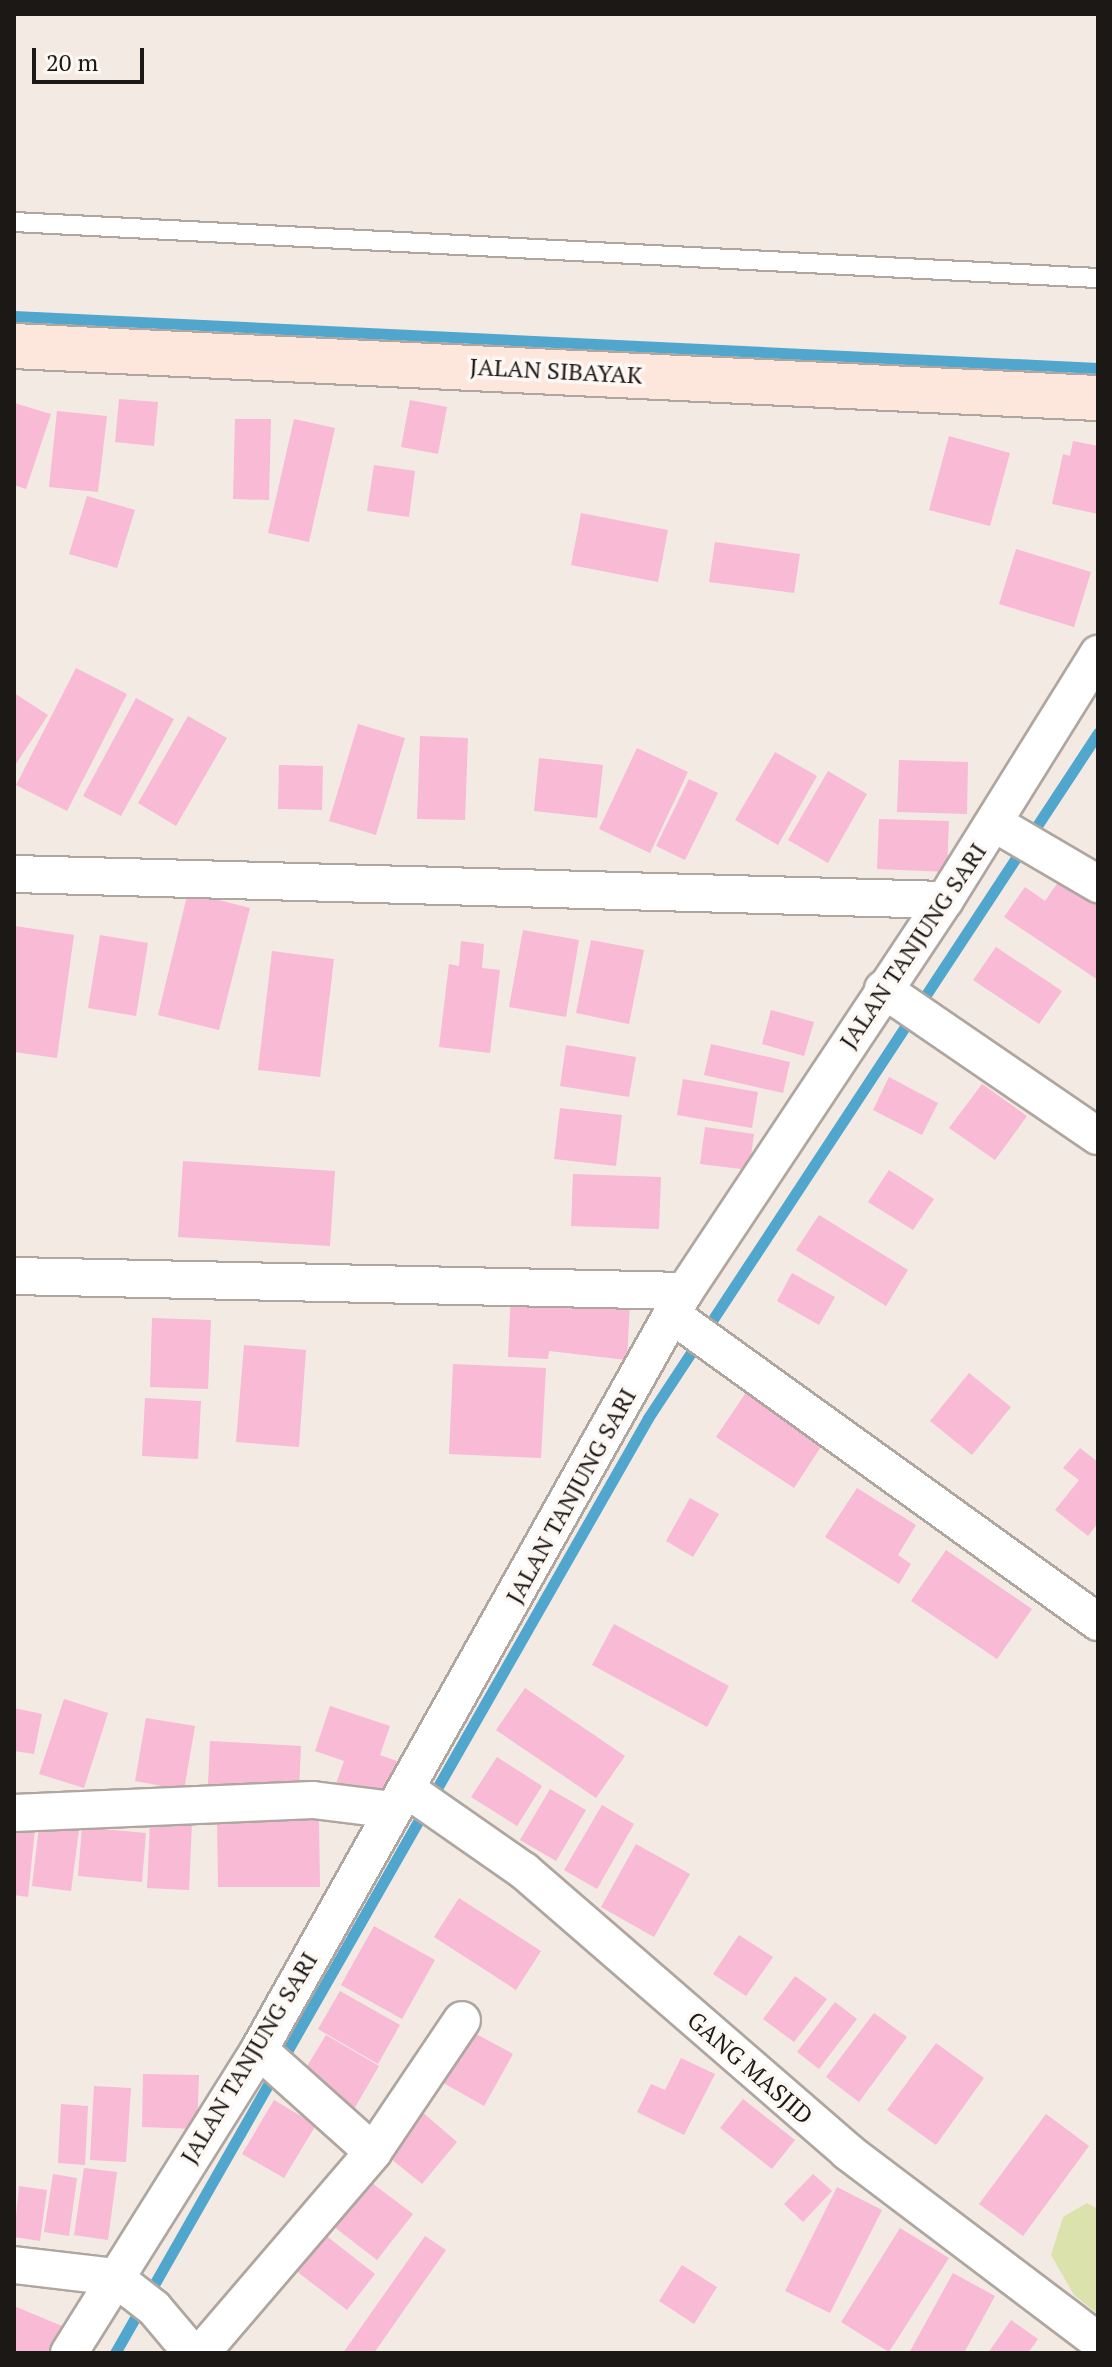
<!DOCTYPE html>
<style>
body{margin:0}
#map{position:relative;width:1112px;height:2367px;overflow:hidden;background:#f3eae4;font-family:"PT Serif",serif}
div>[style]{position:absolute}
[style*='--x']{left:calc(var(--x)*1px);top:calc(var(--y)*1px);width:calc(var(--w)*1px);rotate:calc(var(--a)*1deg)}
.green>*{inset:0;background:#dbe2ac}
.stream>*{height:11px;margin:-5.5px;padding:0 5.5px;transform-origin:5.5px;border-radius:5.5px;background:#51a6cd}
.building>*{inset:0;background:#f8bad5}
.roads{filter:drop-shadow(2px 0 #afa6a0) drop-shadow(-2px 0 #afa6a0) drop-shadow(0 2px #afa6a0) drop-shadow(0 -2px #afa6a0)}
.lane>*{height:18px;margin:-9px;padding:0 9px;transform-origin:9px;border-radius:9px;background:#fff}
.street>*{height:36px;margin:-18px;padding:0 18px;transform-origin:18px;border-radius:18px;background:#fff}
.secondary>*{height:44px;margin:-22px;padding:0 22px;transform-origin:22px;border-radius:22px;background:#fde6db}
span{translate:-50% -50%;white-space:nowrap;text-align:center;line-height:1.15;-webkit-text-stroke:7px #fef8f4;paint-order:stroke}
.street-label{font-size:24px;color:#1c1816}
.frame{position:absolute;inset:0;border:16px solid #1c1816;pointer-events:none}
.scale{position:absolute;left:32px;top:48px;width:112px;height:36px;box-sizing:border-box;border:4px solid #1c1816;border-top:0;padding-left:10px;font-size:24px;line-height:28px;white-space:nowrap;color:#1c1816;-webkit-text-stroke:6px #fef8f4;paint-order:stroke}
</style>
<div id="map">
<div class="green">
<div style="clip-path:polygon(1087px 2203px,1098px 2209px,1098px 2314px,1074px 2295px,1051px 2255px,1063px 2217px)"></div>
</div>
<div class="stream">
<div style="--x:14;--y:316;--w:1085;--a:2.75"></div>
<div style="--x:115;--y:2353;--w:1076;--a:-60.31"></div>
<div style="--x:648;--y:1418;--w:820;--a:-56.7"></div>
</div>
<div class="building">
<div style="clip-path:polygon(119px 399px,158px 402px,154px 446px,115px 442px)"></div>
<div style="clip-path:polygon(410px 400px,447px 407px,438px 454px,401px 447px)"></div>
<div style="clip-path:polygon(14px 403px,51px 414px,26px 489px,14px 485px)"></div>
<div style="clip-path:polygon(57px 411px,107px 416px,98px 492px,49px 487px)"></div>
<div style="clip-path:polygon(235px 419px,271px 419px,269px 500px,233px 499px)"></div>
<div style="clip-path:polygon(294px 419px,335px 428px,309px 542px,268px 533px)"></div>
<div style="clip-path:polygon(949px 436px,1010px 453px,990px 526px,929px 510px)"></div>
<div style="clip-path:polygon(1073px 441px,1098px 446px,1098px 514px,1052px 504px,1063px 454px,1070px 456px)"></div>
<div style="clip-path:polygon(374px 465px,415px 471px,409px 517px,367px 511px)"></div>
<div style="clip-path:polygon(87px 496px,135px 510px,117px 568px,69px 554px)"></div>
<div style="clip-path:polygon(581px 513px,668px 530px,658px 582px,571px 565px)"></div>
<div style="clip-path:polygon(715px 542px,800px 554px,794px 593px,709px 582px)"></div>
<div style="clip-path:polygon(1016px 549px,1091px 572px,1074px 627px,999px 604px)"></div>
<div style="clip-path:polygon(76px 668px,127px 694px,67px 811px,16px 785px)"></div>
<div style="clip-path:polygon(14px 693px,48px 715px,14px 767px)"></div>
<div style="clip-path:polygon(136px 698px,174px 719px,121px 816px,83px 796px)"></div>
<div style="clip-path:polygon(188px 716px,227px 738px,176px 826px,138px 803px)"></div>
<div style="clip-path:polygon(358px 724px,405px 738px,376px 835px,329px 821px)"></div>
<div style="clip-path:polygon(420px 736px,468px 738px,465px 820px,417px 819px)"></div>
<div style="clip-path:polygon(637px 748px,688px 772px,650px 853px,599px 829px)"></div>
<div style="clip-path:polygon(775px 752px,817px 776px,778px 845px,735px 820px)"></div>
<div style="clip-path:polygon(539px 758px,603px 765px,597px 818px,534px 811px)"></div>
<div style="clip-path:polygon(899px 760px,968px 762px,967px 814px,897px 812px)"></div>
<div style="clip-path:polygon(279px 765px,323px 766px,322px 810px,278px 809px)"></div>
<div style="clip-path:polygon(828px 771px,867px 794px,828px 863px,788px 840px)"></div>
<div style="clip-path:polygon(689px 779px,718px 793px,685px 860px,656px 846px)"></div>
<div style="clip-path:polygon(879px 819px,949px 821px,947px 872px,877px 869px)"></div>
<div style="clip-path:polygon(1061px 878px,1098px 902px,1098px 980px,1004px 917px,1025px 887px,1045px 901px)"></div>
<div style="clip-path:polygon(188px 892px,250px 908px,219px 1030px,158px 1015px)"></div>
<div style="clip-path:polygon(15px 926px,74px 935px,57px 1058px,14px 1052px)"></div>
<div style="clip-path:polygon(523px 930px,579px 940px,566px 1017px,509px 1007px)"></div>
<div style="clip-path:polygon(100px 935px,148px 943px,136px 1016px,88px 1008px)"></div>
<div style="clip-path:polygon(591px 940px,644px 950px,629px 1024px,576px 1013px)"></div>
<div style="clip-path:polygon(461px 941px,484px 944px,482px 968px,500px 970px,490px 1053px,439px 1047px,449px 964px,459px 966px)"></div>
<div style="clip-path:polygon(996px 947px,1062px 991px,1039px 1024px,973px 980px)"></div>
<div style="clip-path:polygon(272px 951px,334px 959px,320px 1077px,258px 1070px)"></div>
<div style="clip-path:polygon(771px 1010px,814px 1022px,804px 1056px,762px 1044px)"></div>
<div style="clip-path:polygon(711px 1044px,790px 1062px,783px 1093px,704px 1075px)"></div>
<div style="clip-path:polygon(566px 1045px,636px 1057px,629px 1097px,560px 1086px)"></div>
<div style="clip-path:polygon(889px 1077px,938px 1103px,922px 1135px,873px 1110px)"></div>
<div style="clip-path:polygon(683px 1079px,758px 1092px,752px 1128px,677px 1115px)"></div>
<div style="clip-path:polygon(982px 1084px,1027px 1116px,995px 1160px,949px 1128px)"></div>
<div style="clip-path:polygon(560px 1108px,622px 1115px,616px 1166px,554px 1159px)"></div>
<div style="clip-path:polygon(705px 1127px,754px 1134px,749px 1170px,700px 1164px)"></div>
<div style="clip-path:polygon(183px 1161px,335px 1171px,330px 1246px,178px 1237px)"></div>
<div style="clip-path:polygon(889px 1170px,934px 1199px,913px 1230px,868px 1202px)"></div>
<div style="clip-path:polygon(573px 1174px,661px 1177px,659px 1229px,571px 1226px)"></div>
<div style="clip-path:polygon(819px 1215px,908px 1270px,886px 1306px,796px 1250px)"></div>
<div style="clip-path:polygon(792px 1273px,835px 1297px,819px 1325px,777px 1301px)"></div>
<div style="clip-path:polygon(511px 1292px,630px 1303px,627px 1360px,549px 1351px,548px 1359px,508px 1357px)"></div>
<div style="clip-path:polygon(152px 1318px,211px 1320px,208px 1389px,150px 1387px)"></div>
<div style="clip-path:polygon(244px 1345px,306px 1350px,299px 1447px,236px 1442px)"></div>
<div style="clip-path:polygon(453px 1364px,546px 1368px,541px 1458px,449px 1454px)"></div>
<div style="clip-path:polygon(969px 1373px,1011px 1407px,972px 1455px,930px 1421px)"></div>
<div style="clip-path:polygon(749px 1388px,826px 1439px,794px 1488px,716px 1437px)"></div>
<div style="clip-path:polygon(145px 1398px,201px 1401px,198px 1459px,142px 1456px)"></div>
<div style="clip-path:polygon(1080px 1448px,1098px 1462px,1098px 1523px,1088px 1536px,1055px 1510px,1079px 1480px,1063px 1468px)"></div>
<div style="clip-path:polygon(857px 1488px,916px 1525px,898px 1555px,911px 1564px,899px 1584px,825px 1537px)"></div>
<div style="clip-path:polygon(690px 1498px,719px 1514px,693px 1557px,666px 1541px)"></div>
<div style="clip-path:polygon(946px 1550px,1032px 1609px,997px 1659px,911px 1601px)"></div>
<div style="clip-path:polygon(614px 1624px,729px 1686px,707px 1727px,592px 1665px)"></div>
<div style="clip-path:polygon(525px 1688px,625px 1756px,596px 1798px,496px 1730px)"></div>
<div style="clip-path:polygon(64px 1699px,108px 1713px,84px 1788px,39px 1774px)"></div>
<div style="clip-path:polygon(330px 1706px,390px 1726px,380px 1755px,397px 1761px,384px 1799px,336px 1784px,344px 1761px,315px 1751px)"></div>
<div style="clip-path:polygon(14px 1708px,42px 1714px,34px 1754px,14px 1751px)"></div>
<div style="clip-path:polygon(146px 1718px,195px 1726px,184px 1790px,135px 1781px)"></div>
<div style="clip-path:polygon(210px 1741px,301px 1746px,299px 1789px,208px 1784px)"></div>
<div style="clip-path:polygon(497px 1757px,542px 1786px,517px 1826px,471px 1797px)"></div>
<div style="clip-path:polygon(550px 1789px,586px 1810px,556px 1861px,520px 1840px)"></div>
<div style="clip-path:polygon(602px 1805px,634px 1824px,597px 1889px,564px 1870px)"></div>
<div style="clip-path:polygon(217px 1818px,319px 1818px,320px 1887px,218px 1887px)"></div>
<div style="clip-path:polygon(150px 1822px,192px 1823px,189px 1890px,147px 1888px)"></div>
<div style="clip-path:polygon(14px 1826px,35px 1829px,28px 1897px,14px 1895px)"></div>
<div style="clip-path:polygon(39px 1826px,79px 1830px,71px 1891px,32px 1886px)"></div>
<div style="clip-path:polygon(82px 1827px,146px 1833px,142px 1882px,78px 1876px)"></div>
<div style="clip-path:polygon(636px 1844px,690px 1874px,654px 1937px,601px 1907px)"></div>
<div style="clip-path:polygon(459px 1898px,541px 1951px,516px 1990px,434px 1937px)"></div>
<div style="clip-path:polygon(374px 1926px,435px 1960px,402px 2019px,341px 1985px)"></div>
<div style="clip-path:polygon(739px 1935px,773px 1957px,746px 1996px,713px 1974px)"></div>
<div style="clip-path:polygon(795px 1976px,827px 1999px,794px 2042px,763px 2019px)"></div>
<div style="clip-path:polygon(340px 1991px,400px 2025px,378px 2064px,318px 2029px)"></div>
<div style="clip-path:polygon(835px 2002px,857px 2019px,819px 2069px,797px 2052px)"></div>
<div style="clip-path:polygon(874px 2013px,907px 2037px,859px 2102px,826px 2077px)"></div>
<div style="clip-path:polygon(469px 2030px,513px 2054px,484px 2106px,440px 2081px)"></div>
<div style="clip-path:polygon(326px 2035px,379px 2066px,354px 2109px,300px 2078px)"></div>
<div style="clip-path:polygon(936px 2043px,984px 2078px,936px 2145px,887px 2110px)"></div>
<div style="clip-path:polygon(681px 2058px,715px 2074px,684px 2135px,637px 2112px,651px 2084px,665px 2090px)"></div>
<div style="clip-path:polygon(143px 2074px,199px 2075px,197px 2129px,142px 2127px)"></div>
<div style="clip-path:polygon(94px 2086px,131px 2088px,126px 2162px,90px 2160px)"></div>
<div style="clip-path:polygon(743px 2099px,795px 2140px,772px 2169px,720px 2128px)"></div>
<div style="clip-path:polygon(274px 2100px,316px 2125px,284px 2178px,242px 2154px)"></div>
<div style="clip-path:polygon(61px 2104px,88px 2106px,85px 2165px,58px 2163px)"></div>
<div style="clip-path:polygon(421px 2111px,457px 2142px,422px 2184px,385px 2154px)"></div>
<div style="clip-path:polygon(1046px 2114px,1089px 2146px,1023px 2236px,979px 2204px)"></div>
<div style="clip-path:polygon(84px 2168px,117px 2172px,108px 2240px,74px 2235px)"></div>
<div style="clip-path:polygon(53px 2174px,77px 2178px,69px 2236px,44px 2232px)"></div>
<div style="clip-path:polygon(813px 2174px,832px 2191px,803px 2222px,784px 2204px)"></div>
<div style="clip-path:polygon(364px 2177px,413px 2214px,377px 2260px,329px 2223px)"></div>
<div style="clip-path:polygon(19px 2186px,47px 2190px,40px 2241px,14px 2237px)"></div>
<div style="clip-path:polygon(837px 2187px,882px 2210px,830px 2313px,785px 2291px)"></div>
<div style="clip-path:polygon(900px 2228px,949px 2258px,889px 2352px,841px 2322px)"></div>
<div style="clip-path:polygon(319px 2230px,375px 2274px,347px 2310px,291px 2267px)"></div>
<div style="clip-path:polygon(425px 2236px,446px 2250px,374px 2353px,343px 2353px)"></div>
<div style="clip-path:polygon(682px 2265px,717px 2287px,694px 2324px,659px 2301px)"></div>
<div style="clip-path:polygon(953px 2273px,995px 2296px,964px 2353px,909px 2353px)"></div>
<div style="clip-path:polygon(14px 2306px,62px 2326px,51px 2353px,14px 2353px)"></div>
<div style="clip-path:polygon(1011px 2320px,1038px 2339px,1028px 2353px,988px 2353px)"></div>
</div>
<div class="roads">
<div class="lane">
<div style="--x:14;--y:222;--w:1085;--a:2.96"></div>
</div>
<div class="street">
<div style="--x:994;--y:823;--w:121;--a:30.4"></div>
<div style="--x:14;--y:874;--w:931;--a:1.6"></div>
<div style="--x:883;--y:989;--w:260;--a:34.4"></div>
<div style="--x:14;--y:1276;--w:671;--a:1.28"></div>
<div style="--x:672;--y:1315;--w:525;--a:35.78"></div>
<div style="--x:408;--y:1790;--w:141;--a:34.9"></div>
<div style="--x:524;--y:1871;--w:429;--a:40.9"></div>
<div style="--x:848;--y:2152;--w:313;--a:37.1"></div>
<div style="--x:14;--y:1813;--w:299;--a:-2.5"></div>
<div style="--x:313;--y:1800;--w:81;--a:7.1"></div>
<div style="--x:259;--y:2050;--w:153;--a:41.8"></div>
<div style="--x:373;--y:2152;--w:159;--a:-56"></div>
<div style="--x:14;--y:2265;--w:101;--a:6.8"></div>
<div style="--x:114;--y:2277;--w:51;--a:37.8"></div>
<div style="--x:154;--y:2308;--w:59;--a:49.8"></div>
<div style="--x:69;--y:2353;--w:358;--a:-57.9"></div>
<div style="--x:259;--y:2050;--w:870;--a:-60.7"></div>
<div style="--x:685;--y:1291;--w:470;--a:-56.4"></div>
<div style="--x:945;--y:900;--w:290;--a:-58.1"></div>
<div style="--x:201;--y:2353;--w:265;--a:-49.4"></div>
</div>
<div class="secondary">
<div style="--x:14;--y:346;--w:1085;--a:2.75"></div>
</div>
</div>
<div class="street-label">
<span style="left:556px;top:371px;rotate:3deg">JALAN SIBAYAK</span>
<span style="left:913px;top:946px;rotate:-56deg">JALAN TANJUNG SARI</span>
<span style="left:571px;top:1496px;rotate:-61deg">JALAN TANJUNG SARI</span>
<span style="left:249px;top:2058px;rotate:-59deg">JALAN TANJUNG SARI</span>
<span style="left:750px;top:2068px;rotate:41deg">GANG MASJID</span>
</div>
<div class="frame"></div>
<div class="scale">20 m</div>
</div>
